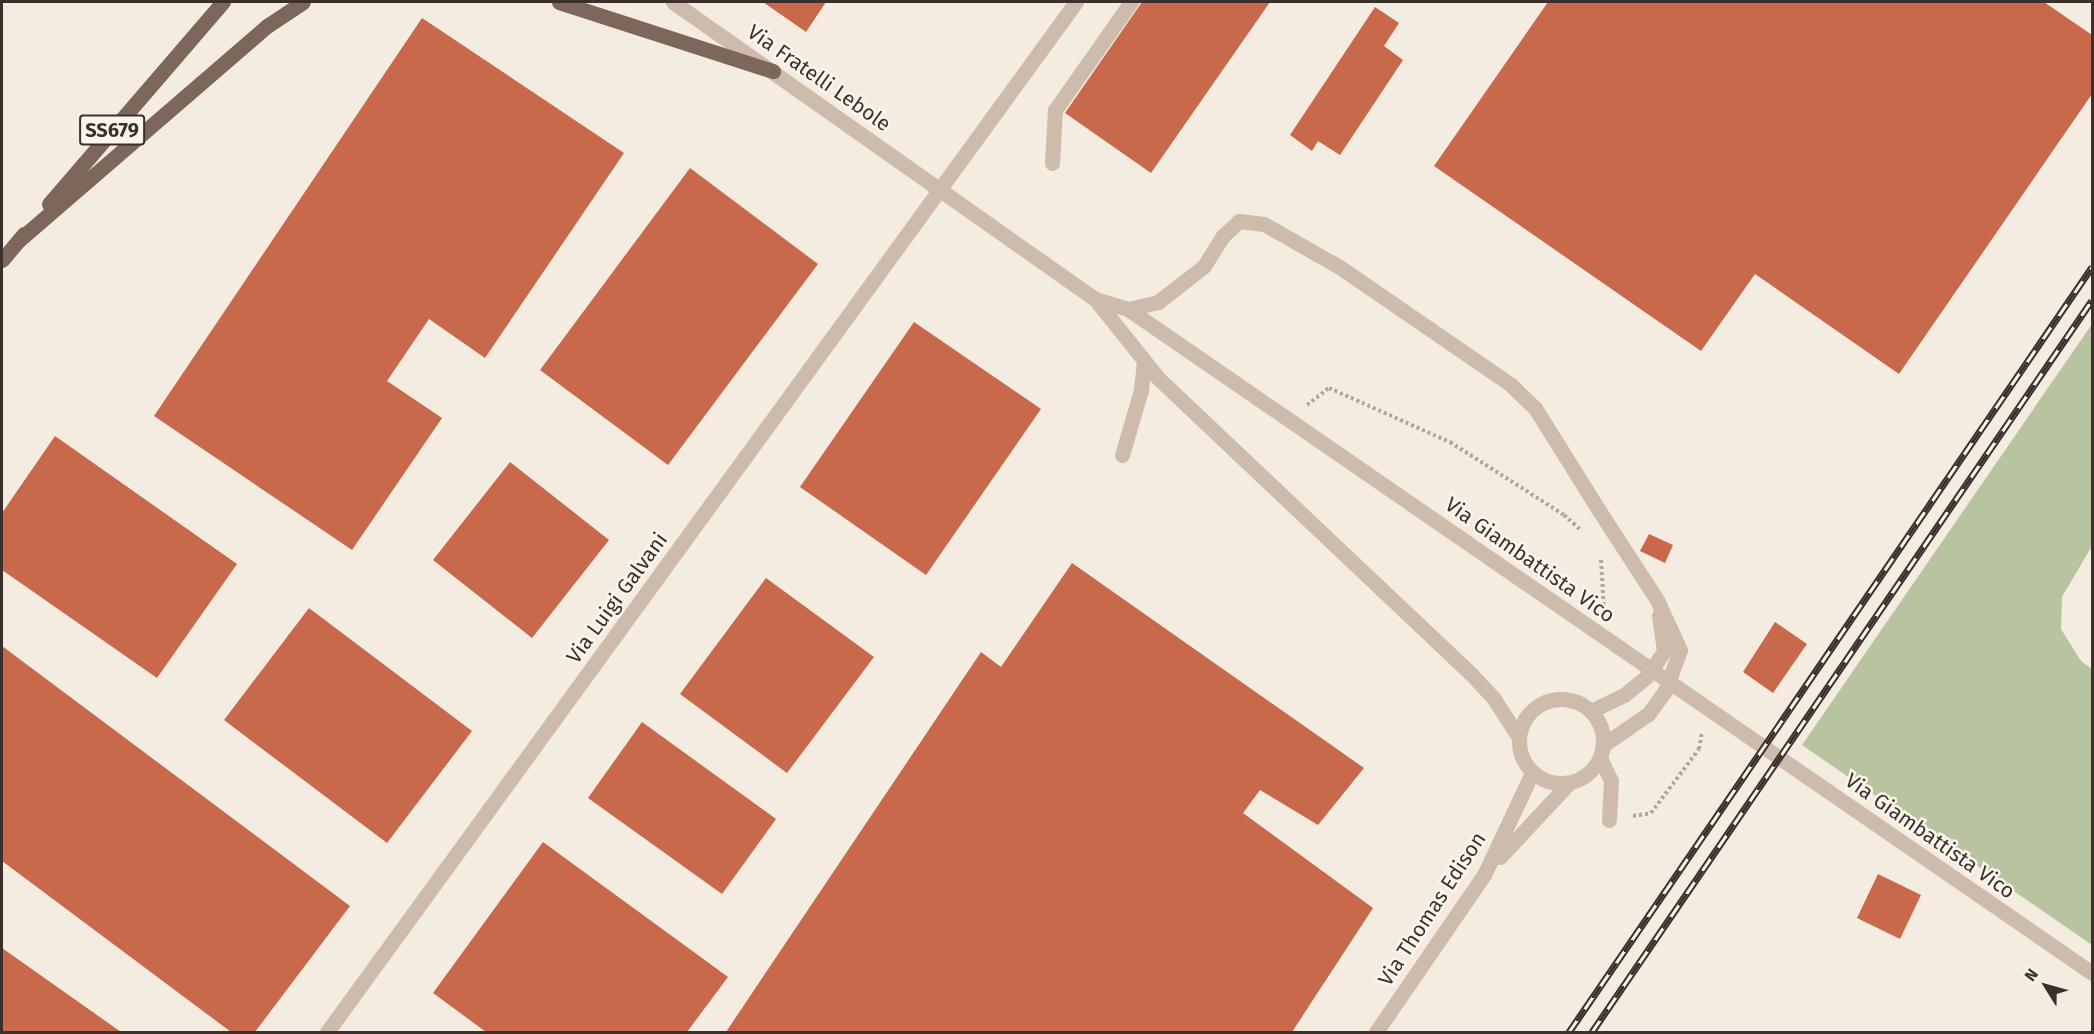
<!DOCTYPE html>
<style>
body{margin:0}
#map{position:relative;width:2094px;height:1034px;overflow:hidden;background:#f4ebe1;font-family:"Fira Sans",sans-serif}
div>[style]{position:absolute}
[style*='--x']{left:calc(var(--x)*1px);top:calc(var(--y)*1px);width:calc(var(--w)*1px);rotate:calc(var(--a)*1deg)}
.green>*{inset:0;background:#b8c4a0}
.building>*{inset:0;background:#c8694b}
.path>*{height:4px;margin-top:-2px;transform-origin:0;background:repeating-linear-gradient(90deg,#b9a596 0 3px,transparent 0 6px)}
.service>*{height:15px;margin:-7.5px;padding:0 7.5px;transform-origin:7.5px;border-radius:7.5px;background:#cdbbac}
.minor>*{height:15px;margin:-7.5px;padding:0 7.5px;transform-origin:7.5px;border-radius:7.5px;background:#cdbbac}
.minor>.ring{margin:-7.5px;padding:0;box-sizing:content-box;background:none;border:15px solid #cdbbac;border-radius:50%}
.tertiary>*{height:15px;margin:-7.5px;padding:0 7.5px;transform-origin:7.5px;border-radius:7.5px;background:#cdbbac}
.primary>*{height:15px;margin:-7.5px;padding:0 7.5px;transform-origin:7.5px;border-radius:7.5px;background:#7d675c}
.rail>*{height:7px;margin-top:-3.5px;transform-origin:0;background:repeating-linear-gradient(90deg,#fbf5ee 0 14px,#3b302b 0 28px);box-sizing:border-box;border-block:2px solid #3b302b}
span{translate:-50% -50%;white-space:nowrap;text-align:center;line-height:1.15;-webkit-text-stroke:5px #fbf5ee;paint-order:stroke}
.shield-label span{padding:2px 4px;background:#fbf5ee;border:2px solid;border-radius:4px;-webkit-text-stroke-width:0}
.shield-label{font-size:20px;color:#3b302b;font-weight:700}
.street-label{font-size:21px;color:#3b302b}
.frame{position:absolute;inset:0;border:3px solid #3b302b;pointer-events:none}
.north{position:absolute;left:2016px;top:956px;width:60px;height:60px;-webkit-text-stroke:4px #fbf5ee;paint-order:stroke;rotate:307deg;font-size:16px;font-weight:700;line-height:24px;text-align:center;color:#3b302b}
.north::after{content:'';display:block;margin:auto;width:21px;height:27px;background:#3b302b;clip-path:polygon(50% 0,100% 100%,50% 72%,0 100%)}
</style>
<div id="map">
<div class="green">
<div style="clip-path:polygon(2092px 324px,2092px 546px,2062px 597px,2061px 629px,2081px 661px,2092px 669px,2092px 945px,1802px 745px)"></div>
</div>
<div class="building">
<div style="clip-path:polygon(763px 2px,826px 2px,806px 32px)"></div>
<div style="clip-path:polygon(1142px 2px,1270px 2px,1151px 173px,1065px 113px)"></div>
<div style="clip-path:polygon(1548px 2px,2044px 2px,2092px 35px,2092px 94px,1899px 374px,1755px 274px,1701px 351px,1434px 166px)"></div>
<div style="clip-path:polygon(1375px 7px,1399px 23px,1384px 46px,1403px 60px,1340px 155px,1318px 141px,1312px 151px,1290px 135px)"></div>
<div style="clip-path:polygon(422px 18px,624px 153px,485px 358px,429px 319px,387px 381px,442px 418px,352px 550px,154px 416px)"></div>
<div style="clip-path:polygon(690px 168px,818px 264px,668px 465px,540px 370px)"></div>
<div style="clip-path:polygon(914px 322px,1041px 409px,926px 575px,800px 487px)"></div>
<div style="clip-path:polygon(55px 436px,237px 564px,157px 678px,2px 570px,2px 513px)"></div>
<div style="clip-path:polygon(510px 462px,609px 540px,532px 638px,433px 560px)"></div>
<div style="clip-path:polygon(1649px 534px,1673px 545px,1665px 563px,1640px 551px)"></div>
<div style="clip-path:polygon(1072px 563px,1364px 768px,1318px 825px,1260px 790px,1243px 813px,1373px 908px,1292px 1032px,726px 1032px,981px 652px,1001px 667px)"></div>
<div style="clip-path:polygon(766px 578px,874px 657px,787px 773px,680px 694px)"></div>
<div style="clip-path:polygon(309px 608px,472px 731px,387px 843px,224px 720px)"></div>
<div style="clip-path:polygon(1775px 622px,1807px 644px,1773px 693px,1743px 672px)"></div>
<div style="clip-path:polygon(2px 646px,350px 906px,255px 1032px,231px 1032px,2px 861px)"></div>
<div style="clip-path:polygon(642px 722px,776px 819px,722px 894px,588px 798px)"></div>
<div style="clip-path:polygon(543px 842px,728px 977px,687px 1032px,486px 1032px,433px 993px)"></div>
<div style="clip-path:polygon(1878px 874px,1921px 895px,1900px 939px,1857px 918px)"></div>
<div style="clip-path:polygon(2px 948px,121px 1032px,2px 1032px)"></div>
</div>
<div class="path">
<div style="--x:1307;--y:405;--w:28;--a:-38"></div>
<div style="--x:1329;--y:388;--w:133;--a:24.1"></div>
<div style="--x:1450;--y:442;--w:135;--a:32.6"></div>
<div style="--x:1564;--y:515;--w:24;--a:42"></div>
<div style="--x:1601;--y:560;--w:50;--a:86.6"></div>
<div style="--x:1633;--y:816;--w:18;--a:-9"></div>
<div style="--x:1651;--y:813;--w:80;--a:-53.1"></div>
<div style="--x:1699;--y:749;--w:17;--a:-80"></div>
</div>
<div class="service">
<div style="--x:1052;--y:163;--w:53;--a:-86.8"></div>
<div style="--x:1055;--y:110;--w:132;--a:-54.9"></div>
<div style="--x:1128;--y:309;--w:31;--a:-13"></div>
<div style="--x:1158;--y:302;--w:58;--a:-38"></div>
<div style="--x:1204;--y:266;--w:36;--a:-58"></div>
<div style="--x:1223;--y:236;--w:22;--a:-43"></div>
<div style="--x:1239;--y:221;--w:25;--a:7"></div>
<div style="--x:1264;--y:224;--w:89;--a:29.7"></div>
<div style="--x:1341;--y:268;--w:206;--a:34.5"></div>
<div style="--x:1511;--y:385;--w:33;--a:44"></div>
<div style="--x:1535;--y:408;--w:119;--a:58"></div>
<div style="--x:1122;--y:455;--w:68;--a:-73.7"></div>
<div style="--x:1141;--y:390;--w:29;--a:-84"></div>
<div style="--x:1600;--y:758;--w:25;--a:64"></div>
<div style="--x:1611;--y:781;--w:39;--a:93"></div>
</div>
<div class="minor">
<div style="--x:1095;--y:299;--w:101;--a:51.4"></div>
<div style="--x:1158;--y:378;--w:432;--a:43.4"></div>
<div style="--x:1472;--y:675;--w:33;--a:47"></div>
<div style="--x:1494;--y:699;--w:44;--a:57"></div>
<div style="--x:1598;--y:509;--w:108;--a:57"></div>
<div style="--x:1657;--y:600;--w:55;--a:65.3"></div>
<div style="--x:1680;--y:650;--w:44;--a:110.1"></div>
<div style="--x:1665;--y:691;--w:29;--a:126"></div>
<div style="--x:1648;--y:714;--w:55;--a:145.4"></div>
<div class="ring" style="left:1519px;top:699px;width:69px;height:69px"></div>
<div style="--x:1591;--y:711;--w:37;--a:-26"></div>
<div style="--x:1624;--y:695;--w:28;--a:-39"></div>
<div style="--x:1646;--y:677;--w:32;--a:-55"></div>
<div style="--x:1664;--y:651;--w:36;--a:-98"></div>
<div style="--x:1500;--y:857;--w:101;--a:-47"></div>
<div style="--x:1376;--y:1032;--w:191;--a:-55.5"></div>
<div style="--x:1484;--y:875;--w:113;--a:-64.8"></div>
</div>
<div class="tertiary">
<div style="--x:673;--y:2;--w:516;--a:35.14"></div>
<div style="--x:1095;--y:299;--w:34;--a:17"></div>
<div style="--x:1128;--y:309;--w:1171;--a:34.56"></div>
<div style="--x:327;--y:1032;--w:1274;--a:-53.98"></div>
</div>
<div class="primary">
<div style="--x:559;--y:2;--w:225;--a:17.9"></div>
<div style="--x:49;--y:204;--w:267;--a:-49.3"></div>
<div style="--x:19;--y:240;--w:328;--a:-40.8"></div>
<div style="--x:267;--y:26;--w:43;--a:-33.7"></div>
<div style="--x:2;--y:260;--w:34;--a:-50"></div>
</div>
<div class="rail">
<div style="--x:1569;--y:1032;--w:927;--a:-55.64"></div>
<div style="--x:1592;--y:1032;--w:886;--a:-55.66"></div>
</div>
<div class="shield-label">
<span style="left:112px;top:130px">SS679</span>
</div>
<div class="street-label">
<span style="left:819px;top:78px;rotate:35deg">Via Fratelli Lebole</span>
<span style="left:1530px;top:560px;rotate:35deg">Via Giambattista Vico</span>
<span style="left:617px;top:598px;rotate:-54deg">Via Luigi Galvani</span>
<span style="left:1930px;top:836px;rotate:35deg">Via Giambattista Vico</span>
<span style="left:1432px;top:909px;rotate:-57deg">Via Thomas Edison</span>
</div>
<div class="frame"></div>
<div class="north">N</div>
</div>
